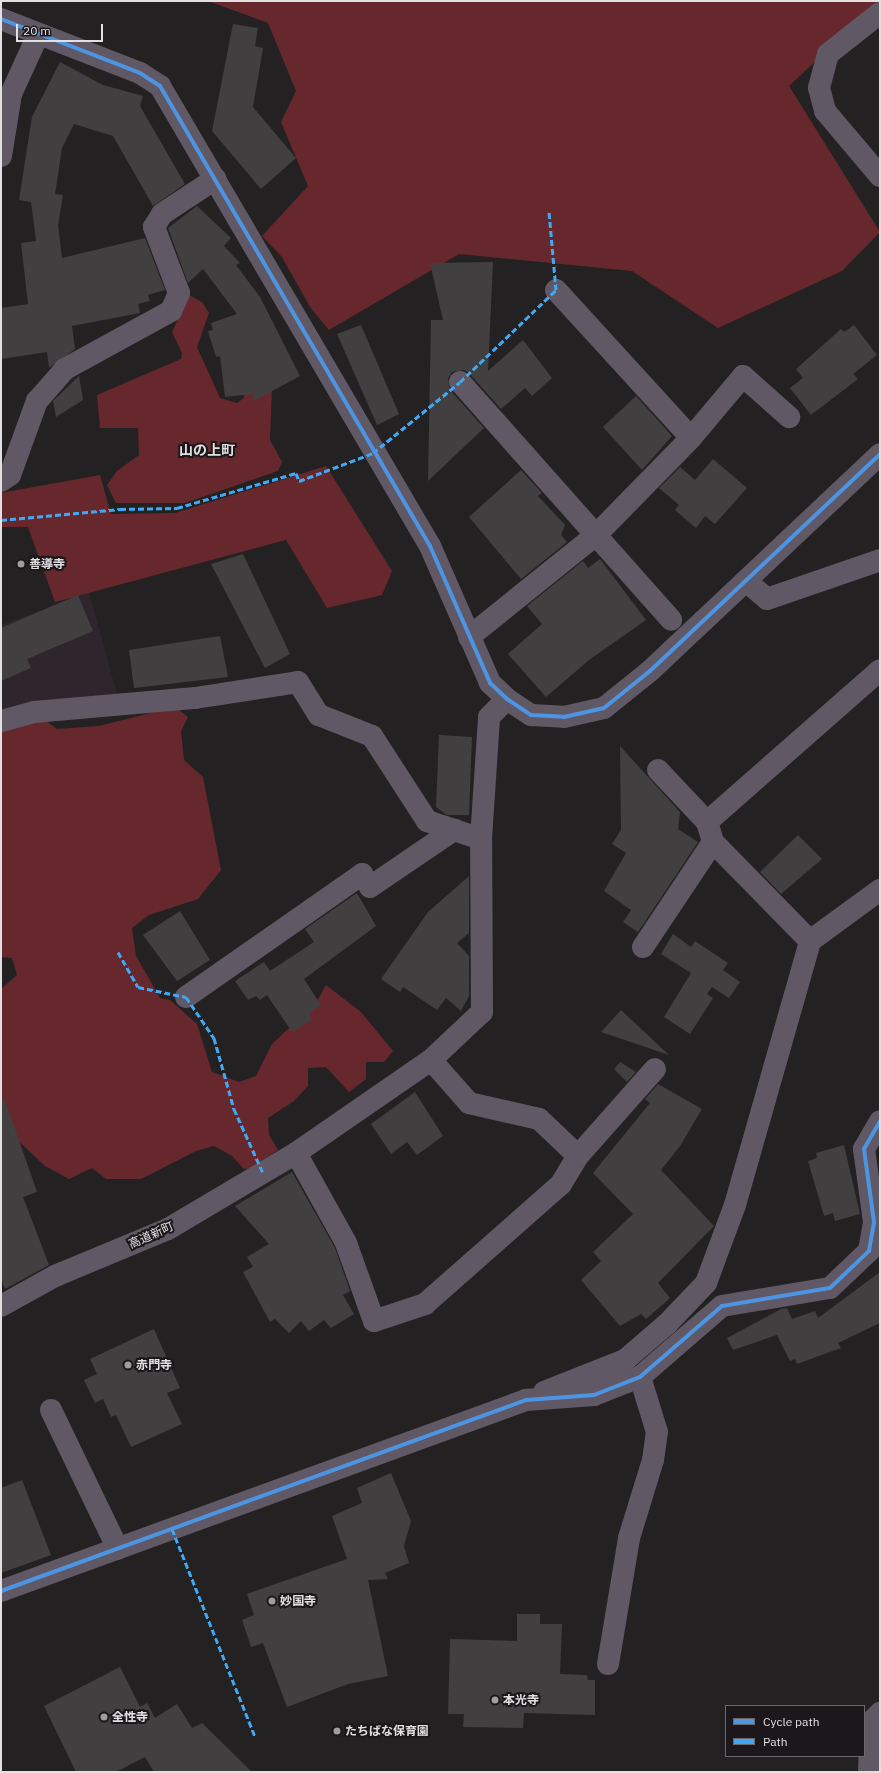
<!DOCTYPE html>
<meta charset="utf-8">
<style>
body{margin:0}
#map{position:relative;width:881px;height:1773px;overflow:hidden;background:#242123;font-family:"IBM Plex Sans","Noto Sans JP",sans-serif}
div>[style]{position:absolute}
[style*='--x']{left:calc(var(--x)*1px);top:calc(var(--y)*1px);width:calc(var(--w)*1px);rotate:calc(var(--a)*1deg)}
.built>*{inset:0;background:#2e252d}
.green>*{inset:0;background:#67282d}
.building>*{inset:0;background:#423f41}
.minor>*{height:22px;margin:-11px;padding:0 11px;transform-origin:11px;border-radius:11px;background:#605864}
.quiet>*{height:3px;margin-top:-1.5px;transform-origin:0;background:repeating-linear-gradient(90deg,#3fa9f5 0 6px,transparent 0 9px)}
.cycleway>*{height:4px;margin:-2px;padding:0 2px;transform-origin:2px;border-radius:2px;background:#4d94e3}
.dots>*{width:11px;height:11px;translate:-50% -50%;box-sizing:border-box;border:2px solid #1b171a;border-radius:50%}
span{translate:-50% -50%;white-space:nowrap;text-align:center;line-height:1.15;-webkit-text-stroke:4px #1b171a;paint-order:stroke}
.poi-label{font-size:12px;color:#e3e0e2;font-weight:700}
.left{translate:0 -50%;text-align:left}
.street-label{font-size:12px;color:#e3e0e2}
.quarter-label{font-size:14px;color:#e3e0e2;font-weight:700}
.frame{position:absolute;inset:0;border:2px solid #e3e0e2;pointer-events:none}
.legend{position:absolute;left:725px;top:1705px;width:140px;height:52px;box-sizing:border-box;background:#1b171a;border:1px solid #6b676a;margin:0;padding:5px 7px;list-style:none;font-size:12px;color:#e3e0e2}
.legend li{display:flex;align-items:center;gap:8px;height:20px}
.legend b{width:20px;border:1px solid #6b676a}
.scale{position:absolute;left:16px;top:24px;width:87px;height:18px;box-sizing:border-box;border:2px solid #e3e0e2;border-top:0;padding-left:5px;font-size:12px;line-height:14px;white-space:nowrap;color:#e3e0e2;-webkit-text-stroke:3px #1b171a;paint-order:stroke}
</style>
<div id="map">
<div class="built">
<div style="clip-path:polygon(89px 592px,117px 694px,1px 714px,1px 625px)"></div>
</div>
<div class="green">
<div style="clip-path:polygon(208px 1px,880px 1px,789px 86px,880px 232px,842px 271px,718px 328px,632px 271px,459px 254px,329px 330px,310px 307px,282px 257px,262px 236px,308px 186px,281px 122px,296px 91px,268px 23px)"></div>
<div style="clip-path:polygon(189px 295px,202px 302px,209px 313px,197px 347px,220px 398px,237px 403px,244px 398px,244px 371px,272px 385px,270px 440px,282px 462px,278px 471px,185px 503px,116px 503px,107px 485px,117px 471px,139px 455px,138px 428px,100px 428px,97px 395px,181px 359px,182px 353px,172px 332px)"></div>
<div style="clip-path:polygon(326px 466px,392px 571px,382px 595px,327px 608px,286px 540px,55px 602px,28px 527px,1px 527px,1px 493px,100px 475px,111px 514px,175px 513px)"></div>
<div style="clip-path:polygon(175px 707px,188px 717px,181px 731px,184px 760px,203px 777px,221px 870px,198px 899px,149px 915px,132px 928px,136px 956px,160px 998px,170px 1000px,197px 1024px,212px 1072px,239px 1082px,256px 1076px,272px 1044px,316px 1003px,326px 985px,361px 1012px,393px 1051px,384px 1062px,366px 1062px,366px 1079px,349px 1092px,326px 1067px,308px 1068px,308px 1086px,294px 1101px,268px 1118px,269px 1135px,278px 1150px,251px 1168px,244px 1169px,232px 1156px,214px 1146px,196px 1151px,141px 1179px,106px 1179px,92px 1168px,69px 1179px,45px 1166px,12px 1135px,1px 1134px,1px 989px,17px 975px,12px 958px,1px 957px,1px 730px,42px 718px,57px 729px,99px 726px)"></div>
</div>
<div class="building">
<div style="clip-path:polygon(233px 24px,258px 28px,255px 46px,263px 48px,253px 107px,296px 158px,261px 189px,212px 131px)"></div>
<div style="clip-path:polygon(60px 62px,103px 85px,143px 96px,140px 106px,185px 184px,153px 206px,113px 136px,74px 124px,62px 148px,55px 194px,63px 195px,58px 225px,62px 258px,145px 238px,165px 290px,148px 295px,150px 301px,138px 304px,140px 313px,72px 326px,75px 349px,49px 368px,47px 352px,1px 359px,1px 308px,28px 304px,21px 243px,36px 241px,31px 202px,19px 200px,32px 117px)"></div>
<div style="clip-path:polygon(197px 206px,231px 238px,224px 246px,240px 263px,236px 265px,260px 297px,300px 376px,254px 401px,253px 394px,225px 397px,220px 356px,216px 357px,208px 331px,213px 330px,211px 323px,237px 314px,203px 269px,188px 283px,168px 228px)"></div>
<div style="clip-path:polygon(493px 262px,488px 371px,523px 340px,552px 378px,532px 396px,525px 388px,501px 409px,469px 373px,464px 370px,452px 372px,448px 378px,450px 390px,484px 428px,428px 481px,431px 320px,443px 320px,430px 263px)"></div>
<div style="clip-path:polygon(361px 325px,399px 414px,377px 425px,337px 334px)"></div>
<div style="clip-path:polygon(854px 325px,877px 355px,853px 374px,858px 379px,811px 415px,790px 388px,803px 378px,796px 369px,841px 329px,844px 332px)"></div>
<div style="clip-path:polygon(79px 376px,83px 400px,56px 417px,53px 401px)"></div>
<div style="clip-path:polygon(636px 396px,672px 436px,642px 470px,603px 427px)"></div>
<div style="clip-path:polygon(713px 459px,747px 488px,715px 524px,705px 516px,696px 528px,675px 510px,679px 505px,659px 488px,680px 467px,695px 480px)"></div>
<div style="clip-path:polygon(521px 470px,542px 493px,538px 496px,565px 525px,561px 535px,567px 542px,521px 579px,469px 517px)"></div>
<div style="clip-path:polygon(243px 554px,290px 654px,265px 668px,211px 564px)"></div>
<div style="clip-path:polygon(600px 559px,646px 620px,589px 660px,546px 697px,508px 654px,542px 624px,527px 606px,583px 561px,588px 568px)"></div>
<div style="clip-path:polygon(78px 595px,93px 631px,27px 659px,31px 668px,1px 681px,1px 628px)"></div>
<div style="clip-path:polygon(220px 636px,228px 677px,134px 688px,129px 650px)"></div>
<div style="clip-path:polygon(439px 735px,472px 737px,469px 815px,447px 815px,436px 807px)"></div>
<div style="clip-path:polygon(620px 746px,680px 812px,678px 829px,698px 842px,638px 932px,623px 922px,631px 910px,604px 891px,626px 853px,612px 844px,621px 830px)"></div>
<div style="clip-path:polygon(798px 835px,822px 859px,781px 894px,760px 872px)"></div>
<div style="clip-path:polygon(469px 876px,469px 933px,457px 943px,469px 956px,469px 996px,461px 1011px,446px 998px,437px 1010px,403px 987px,400px 992px,381px 979px,428px 912px)"></div>
<div style="clip-path:polygon(357px 893px,376px 926px,304px 979px,321px 1005px,309px 1014px,312px 1020px,292px 1032px,267px 995px,260px 1000px,256px 996px,248px 1000px,235px 981px,264px 962px,270px 971px,314px 942px,305px 929px)"></div>
<div style="clip-path:polygon(180px 911px,210px 960px,177px 981px,143px 935px)"></div>
<div style="clip-path:polygon(673px 934px,691px 947px,695px 941px,728px 963px,723px 970px,740px 982px,729px 998px,712px 987px,707px 994px,713px 998px,690px 1034px,664px 1017px,691px 973px,661px 954px)"></div>
<div style="clip-path:polygon(621px 1010px,669px 1055px,601px 1032px)"></div>
<div style="clip-path:polygon(620px 1062px,636px 1072px,627px 1082px,614px 1069px)"></div>
<div style="clip-path:polygon(658px 1084px,702px 1109px,680px 1146px,661px 1170px,714px 1226px,658px 1283px,670px 1298px,646px 1319px,641px 1314px,620px 1326px,581px 1280px,601px 1261px,593px 1252px,633px 1214px,593px 1173px,650px 1103px,645px 1099px)"></div>
<div style="clip-path:polygon(415px 1092px,443px 1136px,417px 1155px,407px 1142px,391px 1154px,371px 1124px)"></div>
<div style="clip-path:polygon(5px 1100px,37px 1192px,23px 1197px,49px 1265px,5px 1289px,1px 1279px,1px 1101px)"></div>
<div style="clip-path:polygon(844px 1145px,860px 1214px,835px 1221px,833px 1213px,824px 1216px,808px 1161px,817px 1158px,816px 1153px)"></div>
<div style="clip-path:polygon(292px 1172px,335px 1248px,350px 1291px,343px 1295px,354px 1314px,331px 1328px,324px 1320px,309px 1331px,301px 1321px,289px 1333px,275px 1319px,270px 1322px,243px 1272px,253px 1267px,247px 1257px,269px 1244px,235px 1206px)"></div>
<div style="clip-path:polygon(880px 1272px,880px 1323px,838px 1343px,841px 1348px,797px 1364px,795px 1359px,790px 1361px,777px 1335px,733px 1350px,727px 1338px,781px 1309px,787px 1308px,792px 1319px,815px 1311px,818px 1318px)"></div>
<div style="clip-path:polygon(154px 1329px,180px 1388px,167px 1393px,182px 1424px,131px 1447px,116px 1415px,111px 1417px,103px 1399px,95px 1403px,84px 1380px,97px 1374px,90px 1359px)"></div>
<div style="clip-path:polygon(391px 1473px,411px 1521px,404px 1546px,409px 1563px,385px 1573px,388px 1579px,368px 1580px,388px 1676px,348px 1684px,287px 1707px,263px 1643px,251px 1647px,242px 1620px,254px 1615px,247px 1594px,347px 1559px,332px 1516px,362px 1503px,357px 1488px)"></div>
<div style="clip-path:polygon(22px 1480px,51px 1555px,1px 1573px,1px 1488px)"></div>
<div style="clip-path:polygon(517px 1614px,540px 1614px,540px 1624px,562px 1624px,560px 1674px,587px 1675px,588px 1680px,595px 1680px,595px 1715px,524px 1713px,523px 1728px,463px 1727px,464px 1714px,448px 1714px,450px 1639px,517px 1641px)"></div>
<div style="clip-path:polygon(120px 1667px,140px 1707px,147px 1703px,155px 1718px,177px 1704px,192px 1728px,202px 1723px,252px 1772px,154px 1772px,145px 1757px,116px 1772px,76px 1772px,44px 1706px)"></div>
</div>
<div class="minor">
<div style="--x:880;--y:13;--w:66;--a:141.7"></div>
<div style="--x:828;--y:54;--w:35;--a:105"></div>
<div style="--x:819;--y:88;--w:24;--a:75"></div>
<div style="--x:825;--y:111;--w:85;--a:49.8"></div>
<div style="--x:1;--y:19;--w:149;--a:21.2"></div>
<div style="--x:140;--y:73;--w:24;--a:33"></div>
<div style="--x:160;--y:86;--w:533;--a:59.59"></div>
<div style="--x:430;--y:546;--w:150;--a:66.3"></div>
<div style="--x:490;--y:683;--w:23;--a:43"></div>
<div style="--x:507;--y:699;--w:29;--a:34"></div>
<div style="--x:531;--y:715;--w:33;--a:3"></div>
<div style="--x:564;--y:717;--w:41;--a:-12.7"></div>
<div style="--x:604;--y:708;--w:59;--a:-38.8"></div>
<div style="--x:650;--y:671;--w:316;--a:-43.3"></div>
<div style="--x:1;--y:156;--w:63;--a:-80.8"></div>
<div style="--x:11;--y:94;--w:65;--a:-65.4"></div>
<div style="--x:556;--y:290;--w:200;--a:47.6"></div>
<div style="--x:460;--y:382;--w:318;--a:48.4"></div>
<div style="--x:1;--y:481;--w:11;--a:-34"></div>
<div style="--x:10;--y:475;--w:79;--a:-70"></div>
<div style="--x:37;--y:401;--w:43;--a:-48.8"></div>
<div style="--x:65;--y:369;--w:121;--a:-28.7"></div>
<div style="--x:171;--y:311;--w:20;--a:-66"></div>
<div style="--x:179;--y:293;--w:71;--a:-110.7"></div>
<div style="--x:154;--y:227;--w:15;--a:-58"></div>
<div style="--x:162;--y:214;--w:64;--a:-33.4"></div>
<div style="--x:747;--y:582;--w:26;--a:40"></div>
<div style="--x:767;--y:599;--w:120;--a:-19"></div>
<div style="--x:469;--y:637;--w:164;--a:-38.8"></div>
<div style="--x:597;--y:534;--w:134;--a:-45.6"></div>
<div style="--x:691;--y:438;--w:81;--a:-50"></div>
<div style="--x:743;--y:376;--w:62;--a:41.7"></div>
<div style="--x:1;--y:721;--w:34;--a:-15"></div>
<div style="--x:34;--y:712;--w:162;--a:-5"></div>
<div style="--x:195;--y:698;--w:104;--a:-8.8"></div>
<div style="--x:298;--y:682;--w:39;--a:58"></div>
<div style="--x:319;--y:715;--w:57;--a:21.6"></div>
<div style="--x:372;--y:736;--w:101;--a:57.1"></div>
<div style="--x:427;--y:821;--w:57;--a:18.4"></div>
<div style="--x:658;--y:770;--w:71;--a:46.7"></div>
<div style="--x:707;--y:822;--w:21;--a:73"></div>
<div style="--x:713;--y:842;--w:139;--a:45.6"></div>
<div style="--x:810;--y:941;--w:87;--a:-36.1"></div>
<div style="--x:707;--y:822;--w:230;--a:-41.3"></div>
<div style="--x:643;--y:947;--w:126;--a:-56.3"></div>
<div style="--x:186;--y:997;--w:215;--a:-34.9"></div>
<div style="--x:362;--y:874;--w:15;--a:58"></div>
<div style="--x:370;--y:887;--w:102;--a:-34.2"></div>
<div style="--x:296;--y:1153;--w:103;--a:60.9"></div>
<div style="--x:346;--y:1243;--w:83;--a:70.3"></div>
<div style="--x:374;--y:1321;--w:54;--a:-18.4"></div>
<div style="--x:425;--y:1304;--w:181;--a:-41.4"></div>
<div style="--x:561;--y:1184;--w:33;--a:-59"></div>
<div style="--x:578;--y:1156;--w:54;--a:-136.5"></div>
<div style="--x:539;--y:1119;--w:72;--a:-167.1"></div>
<div style="--x:469;--y:1103;--w:57;--a:-131.5"></div>
<div style="--x:578;--y:1156;--w:116;--a:-48.5"></div>
<div style="--x:1;--y:1306;--w:62;--a:-29.1"></div>
<div style="--x:55;--y:1276;--w:122;--a:-22.6"></div>
<div style="--x:168;--y:1229;--w:149;--a:-30.7"></div>
<div style="--x:296;--y:1153;--w:164;--a:-34.6"></div>
<div style="--x:431;--y:1060;--w:70;--a:-43.3"></div>
<div style="--x:482;--y:1012;--w:173;--a:-90.3"></div>
<div style="--x:481;--y:839;--w:122;--a:-86.2"></div>
<div style="--x:489;--y:717;--w:25;--a:-45"></div>
<div style="--x:544;--y:1392;--w:87;--a:-21.6"></div>
<div style="--x:625;--y:1360;--w:55;--a:-40.6"></div>
<div style="--x:667;--y:1324;--w:57;--a:-46.4"></div>
<div style="--x:706;--y:1283;--w:83;--a:-69.6"></div>
<div style="--x:735;--y:1205;--w:274;--a:-74.1"></div>
<div style="--x:51;--y:1410;--w:154;--a:64.3"></div>
<div style="--x:1;--y:1591;--w:559;--a:-19.99"></div>
<div style="--x:526;--y:1400;--w:68;--a:-4.2"></div>
<div style="--x:594;--y:1395;--w:49;--a:-21.4"></div>
<div style="--x:640;--y:1377;--w:108;--a:-40.9"></div>
<div style="--x:722;--y:1306;--w:109;--a:-9.5"></div>
<div style="--x:830;--y:1288;--w:54;--a:-43.5"></div>
<div style="--x:869;--y:1251;--w:29;--a:-80"></div>
<div style="--x:874;--y:1222;--w:74;--a:-97.8"></div>
<div style="--x:864;--y:1149;--w:32;--a:-60"></div>
<div style="--x:608;--y:1664;--w:128;--a:-80.5"></div>
<div style="--x:629;--y:1538;--w:82;--a:-72.9"></div>
<div style="--x:653;--y:1460;--w:28;--a:-82"></div>
<div style="--x:657;--y:1432;--w:58;--a:-107.2"></div>
<div style="--x:869;--y:1772;--w:50;--a:-87.7"></div>
<div style="--x:871;--y:1722;--w:13;--a:-45"></div>
</div>
<div class="quiet">
<div style="--x:1;--y:520;--w:120;--a:-5.3"></div>
<div style="--x:120;--y:509;--w:57;--a:-1"></div>
<div style="--x:177;--y:508;--w:124;--a:-16.4"></div>
<div style="--x:296;--y:473;--w:9;--a:69"></div>
<div style="--x:299;--y:481;--w:79;--a:-20.7"></div>
<div style="--x:373;--y:453;--w:112;--a:-39.2"></div>
<div style="--x:460;--y:382;--w:133;--a:-43.8"></div>
<div style="--x:556;--y:290;--w:79;--a:-95.1"></div>
<div style="--x:118;--y:952;--w:40;--a:60.3"></div>
<div style="--x:138;--y:987;--w:49;--a:11.8"></div>
<div style="--x:186;--y:997;--w:50;--a:55.7"></div>
<div style="--x:214;--y:1038;--w:74;--a:74.3"></div>
<div style="--x:234;--y:1109;--w:70;--a:65.6"></div>
<div style="--x:172;--y:1529;--w:223;--a:68.2"></div>
</div>
<div class="cycleway">
<div style="--x:1;--y:19;--w:149;--a:21.2"></div>
<div style="--x:140;--y:73;--w:24;--a:33"></div>
<div style="--x:160;--y:86;--w:533;--a:59.59"></div>
<div style="--x:430;--y:546;--w:150;--a:66.3"></div>
<div style="--x:490;--y:683;--w:23;--a:43"></div>
<div style="--x:507;--y:699;--w:29;--a:34"></div>
<div style="--x:531;--y:715;--w:33;--a:3"></div>
<div style="--x:564;--y:717;--w:41;--a:-12.7"></div>
<div style="--x:604;--y:708;--w:59;--a:-38.8"></div>
<div style="--x:650;--y:671;--w:316;--a:-43.3"></div>
<div style="--x:1;--y:1591;--w:559;--a:-19.99"></div>
<div style="--x:526;--y:1400;--w:68;--a:-4.2"></div>
<div style="--x:594;--y:1395;--w:49;--a:-21.4"></div>
<div style="--x:640;--y:1377;--w:108;--a:-40.9"></div>
<div style="--x:722;--y:1306;--w:109;--a:-9.5"></div>
<div style="--x:830;--y:1288;--w:54;--a:-43.5"></div>
<div style="--x:869;--y:1251;--w:29;--a:-80"></div>
<div style="--x:874;--y:1222;--w:74;--a:-97.8"></div>
<div style="--x:864;--y:1149;--w:32;--a:-60"></div>
</div>
<div class="dots">
<div style="left:21px;top:564px;background:#a09d9f"></div>
<div style="left:128px;top:1365px;background:#a09d9f"></div>
<div style="left:272px;top:1601px;background:#a09d9f"></div>
<div style="left:495px;top:1700px;background:#a09d9f"></div>
<div style="left:104px;top:1717px;background:#a09d9f"></div>
<div style="left:337px;top:1731px;background:#a09d9f"></div>
</div>
<div class="poi-label">
<span class="left" style="left:29px;top:564px">善導寺</span>
<span class="left" style="left:136px;top:1365px">赤門寺</span>
<span class="left" style="left:280px;top:1601px">妙国寺</span>
<span class="left" style="left:503px;top:1700px">本光寺</span>
<span class="left" style="left:112px;top:1717px">全性寺</span>
<span class="left" style="left:345px;top:1731px">たちばな保育園</span>
</div>
<div class="street-label">
<span style="left:151px;top:1235px;rotate:-24deg">高道新町</span>
</div>
<div class="quarter-label">
<span style="left:207px;top:450px">山の上町</span>
</div>
<div class="frame"></div>
<ul class="legend">
<li><b style="height:5px;background:#4d94e3"></b>Cycle path</li>
<li><b style="height:5px;background:#3fa9f5"></b>Path</li>
</ul>
<div class="scale">20 m</div>
</div>
